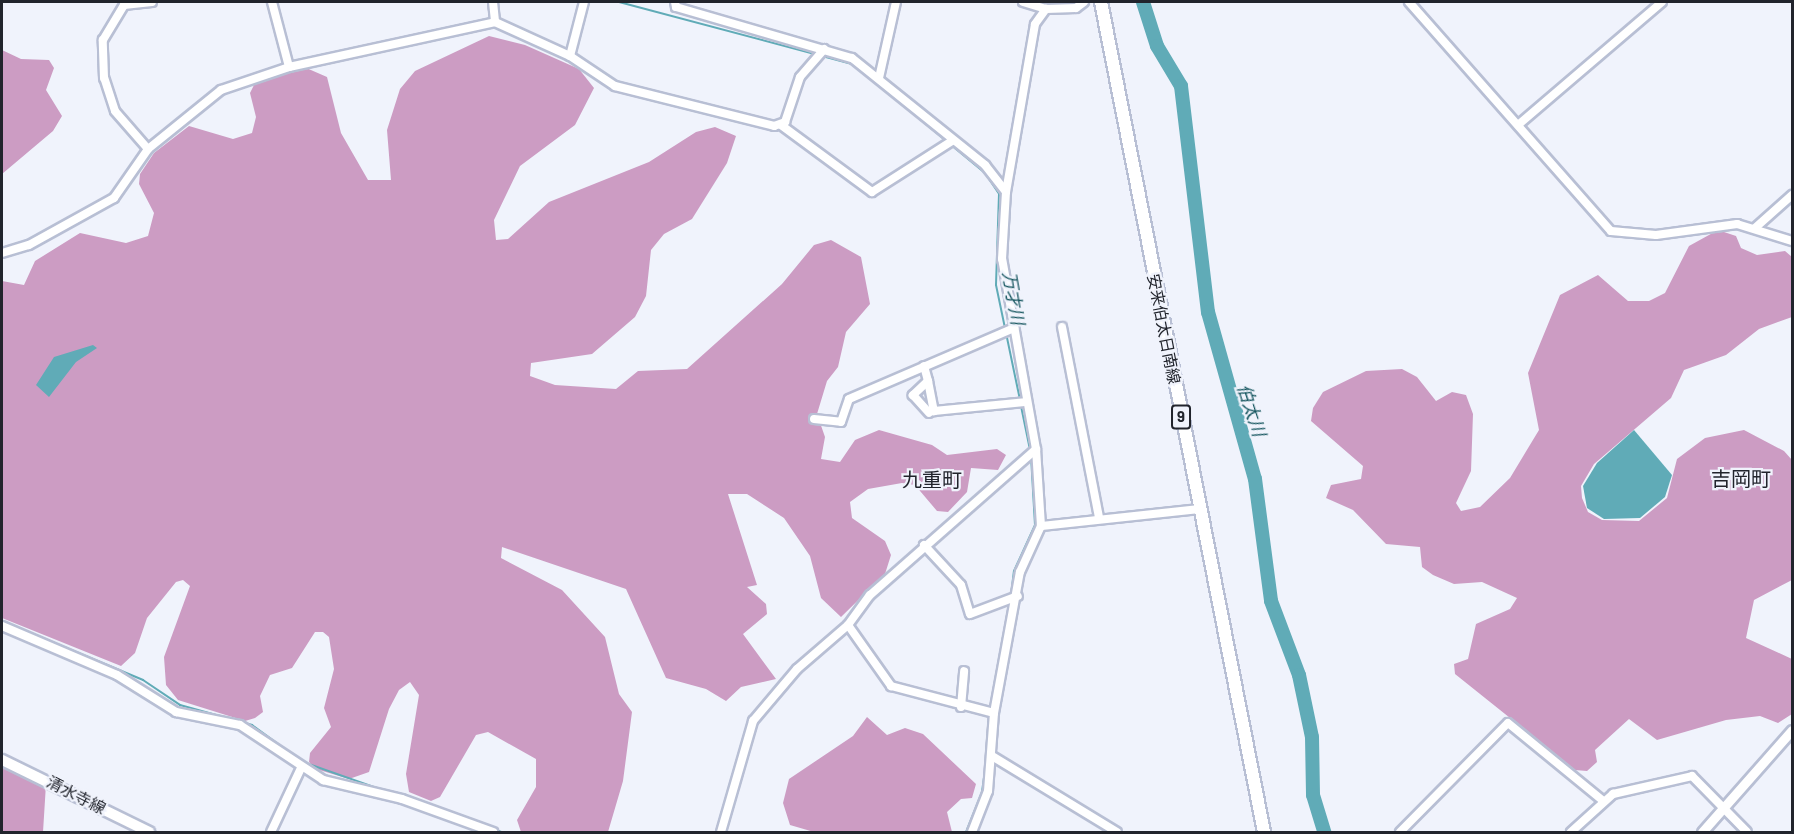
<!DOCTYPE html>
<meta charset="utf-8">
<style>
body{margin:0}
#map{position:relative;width:1794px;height:834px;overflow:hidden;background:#f0f3fc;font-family:Barlow,"Noto Sans JP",sans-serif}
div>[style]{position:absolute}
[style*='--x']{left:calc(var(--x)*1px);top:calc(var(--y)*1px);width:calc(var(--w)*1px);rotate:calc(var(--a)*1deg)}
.forest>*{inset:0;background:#cc9cc3}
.water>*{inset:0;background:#60abb7}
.stream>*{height:2px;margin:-1px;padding:0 1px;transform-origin:1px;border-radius:1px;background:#60abb7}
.river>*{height:14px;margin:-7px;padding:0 7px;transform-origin:7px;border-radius:7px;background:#60abb7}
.roads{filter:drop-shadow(2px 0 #b8bfd4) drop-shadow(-2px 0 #b8bfd4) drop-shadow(0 2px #b8bfd4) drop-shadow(0 -2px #b8bfd4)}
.minor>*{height:8px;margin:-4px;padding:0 4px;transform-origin:4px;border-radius:4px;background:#fff}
.tertiary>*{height:9px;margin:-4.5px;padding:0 4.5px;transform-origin:4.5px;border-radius:4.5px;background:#fff}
.secondary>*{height:10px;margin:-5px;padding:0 5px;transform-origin:5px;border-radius:5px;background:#fff}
.primary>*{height:12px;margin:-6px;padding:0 6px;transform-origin:6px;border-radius:6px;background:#fff}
span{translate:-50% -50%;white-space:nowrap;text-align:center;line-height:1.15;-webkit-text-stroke:4.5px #f0f3fc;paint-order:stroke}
.shield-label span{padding:2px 4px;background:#f0f3fc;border:2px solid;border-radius:4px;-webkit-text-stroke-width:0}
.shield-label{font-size:15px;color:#21242c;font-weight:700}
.street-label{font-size:16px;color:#21242c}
.water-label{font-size:18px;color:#16565f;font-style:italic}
.quarter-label{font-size:20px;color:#21242c}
.frame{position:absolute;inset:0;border:3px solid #21242c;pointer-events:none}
</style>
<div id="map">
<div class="forest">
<div style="clip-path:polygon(489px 36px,525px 45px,579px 69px,594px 88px,575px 125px,520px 166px,494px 220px,496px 240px,508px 239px,549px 202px,649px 162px,696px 132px,715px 127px,736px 136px,727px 163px,692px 219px,664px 234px,651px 250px,646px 296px,635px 317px,592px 354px,531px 363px,530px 376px,555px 385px,616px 389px,638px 371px,687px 369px,782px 284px,814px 245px,831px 240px,861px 257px,870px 304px,846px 332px,838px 367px,827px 381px,817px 414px,825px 437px,821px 459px,840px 462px,855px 440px,879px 430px,932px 445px,947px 455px,997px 449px,1006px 455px,998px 470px,971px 468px,967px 492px,948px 512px,937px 511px,915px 485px,902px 483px,868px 489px,850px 502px,852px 518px,885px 541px,891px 555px,885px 574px,841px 617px,821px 598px,810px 556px,784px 518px,747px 494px,728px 494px,757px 585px,747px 587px,766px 604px,767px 614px,743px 634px,776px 679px,741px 687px,726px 701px,706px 689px,666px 678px,626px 589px,502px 547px,501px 558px,562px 590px,605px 637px,619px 694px,632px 712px,623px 781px,608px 832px,521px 832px,517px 820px,536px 787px,536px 759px,488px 732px,476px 735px,440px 797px,431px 801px,409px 792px,406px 774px,419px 695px,410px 682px,399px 690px,389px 709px,369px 772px,349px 779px,316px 769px,309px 762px,310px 753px,331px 727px,324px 708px,334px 669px,329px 637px,323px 632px,315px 632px,292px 668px,270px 675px,260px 696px,263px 712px,255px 718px,245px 721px,178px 700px,166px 685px,164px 657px,190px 586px,183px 580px,176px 582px,147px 618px,135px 653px,121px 666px,2px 618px,2px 281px,24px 285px,35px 261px,80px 233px,126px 243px,148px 236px,154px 213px,139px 184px,140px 174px,154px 153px,189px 126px,233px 139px,252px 133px,256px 117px,250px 93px,256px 81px,304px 67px,327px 77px,341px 133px,368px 180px,391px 180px,387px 130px,400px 89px,415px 71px)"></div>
<div style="clip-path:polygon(2px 50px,21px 59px,49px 60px,54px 68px,46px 90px,62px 116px,53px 131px,2px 174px)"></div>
<div style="clip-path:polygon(1718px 230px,1736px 236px,1741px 248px,1757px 255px,1785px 251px,1792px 257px,1792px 317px,1759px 329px,1726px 355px,1684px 370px,1671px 398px,1594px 464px,1581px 486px,1582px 498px,1588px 512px,1602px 520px,1639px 521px,1667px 498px,1677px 459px,1705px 438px,1744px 430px,1784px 451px,1792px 460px,1792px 580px,1754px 600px,1746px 638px,1792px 659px,1792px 714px,1778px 723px,1760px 716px,1726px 720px,1657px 740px,1629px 719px,1595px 750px,1597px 762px,1587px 771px,1575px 770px,1455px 674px,1454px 664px,1468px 659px,1476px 624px,1510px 609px,1517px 598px,1482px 582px,1454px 584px,1433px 575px,1422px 567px,1420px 547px,1386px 544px,1353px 510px,1326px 498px,1331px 485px,1361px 479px,1363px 466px,1311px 421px,1313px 408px,1323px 392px,1366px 371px,1402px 369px,1417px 377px,1436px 401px,1452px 392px,1466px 395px,1473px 414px,1471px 471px,1456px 503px,1461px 511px,1480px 507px,1510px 478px,1539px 430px,1528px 373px,1560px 295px,1598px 275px,1628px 301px,1649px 301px,1665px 293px,1689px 246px)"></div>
<div style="clip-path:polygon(867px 717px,887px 735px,905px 728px,923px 734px,976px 784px,972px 798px,961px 799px,947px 812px,952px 832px,814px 832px,790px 825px,783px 803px,789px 779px,853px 736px)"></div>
<div style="clip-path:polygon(2px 764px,46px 784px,43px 832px,2px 832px)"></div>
</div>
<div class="water">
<div style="clip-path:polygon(93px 345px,97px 348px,76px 362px,49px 397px,36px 385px,54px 357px)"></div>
<div style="clip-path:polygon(1634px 430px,1672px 475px,1665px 497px,1640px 518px,1604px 519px,1587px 508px,1583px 486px,1597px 463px)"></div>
</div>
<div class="stream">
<div style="--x:619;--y:2;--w:245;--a:14.9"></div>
<div style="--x:869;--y:77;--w:151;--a:39.6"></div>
<div style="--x:985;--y:173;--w:25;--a:56"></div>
<div style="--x:999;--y:194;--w:91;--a:91.9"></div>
<div style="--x:996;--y:285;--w:117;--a:78.2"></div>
<div style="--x:1021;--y:406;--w:45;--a:78.4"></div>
<div style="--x:1011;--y:595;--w:24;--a:-83"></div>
<div style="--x:1014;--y:571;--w:51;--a:-65.5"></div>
<div style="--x:1035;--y:525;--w:69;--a:-93.3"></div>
<div style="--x:2;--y:621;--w:153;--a:22.7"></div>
<div style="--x:143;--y:680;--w:45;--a:34"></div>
<div style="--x:180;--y:705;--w:75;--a:15.5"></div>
<div style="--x:252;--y:725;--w:63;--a:36"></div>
<div style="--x:303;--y:762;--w:211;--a:19.4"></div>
<div style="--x:991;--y:710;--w:45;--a:-79.7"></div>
<div style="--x:2;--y:754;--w:87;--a:26"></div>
<div style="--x:966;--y:832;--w:43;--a:-68.2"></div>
<div style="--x:982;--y:792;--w:43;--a:-82.1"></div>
</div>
<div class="river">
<div style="--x:1143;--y:2;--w:46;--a:72.3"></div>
<div style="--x:1157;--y:46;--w:47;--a:59"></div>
<div style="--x:1181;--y:86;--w:228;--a:83.2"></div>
<div style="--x:1208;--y:312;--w:173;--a:74.3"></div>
<div style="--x:1255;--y:479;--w:123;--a:82.5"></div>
<div style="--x:1271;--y:601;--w:79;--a:69.3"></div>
<div style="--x:1299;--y:675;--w:63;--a:78.2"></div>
<div style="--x:1312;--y:737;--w:58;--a:89"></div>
<div style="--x:1313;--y:795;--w:39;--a:73"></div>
</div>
<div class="roads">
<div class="minor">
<div style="--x:272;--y:2;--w:67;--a:75.3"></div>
<div style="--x:493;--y:2;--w:20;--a:84"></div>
<div style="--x:675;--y:2;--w:5;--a:79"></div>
<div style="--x:676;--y:7;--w:183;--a:16.2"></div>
<div style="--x:852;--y:58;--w:171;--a:38.8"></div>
<div style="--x:985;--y:165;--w:34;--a:52"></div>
<div style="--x:1023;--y:2;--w:24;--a:17"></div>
<div style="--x:1046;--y:9;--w:30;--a:-2"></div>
<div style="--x:1076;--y:8;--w:10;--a:-37"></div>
<div style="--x:1409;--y:2;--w:305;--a:48.6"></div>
<div style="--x:1611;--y:231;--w:45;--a:5.1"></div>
<div style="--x:1656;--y:235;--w:82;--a:-7.7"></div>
<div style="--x:1737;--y:224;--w:58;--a:17.2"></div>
<div style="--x:570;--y:56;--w:56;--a:-75.5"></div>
<div style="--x:879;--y:78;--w:78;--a:-77.4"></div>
<div style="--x:781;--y:125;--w:113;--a:36.4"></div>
<div style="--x:872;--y:192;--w:95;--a:-32.5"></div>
<div style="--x:1518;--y:125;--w:189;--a:-40.5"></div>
<div style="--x:148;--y:149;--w:50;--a:-131"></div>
<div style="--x:115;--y:111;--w:35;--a:-108"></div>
<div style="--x:104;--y:78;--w:38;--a:-92"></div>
<div style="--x:103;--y:40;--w:41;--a:-59"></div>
<div style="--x:124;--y:5;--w:28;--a:-6"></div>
<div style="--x:1755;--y:228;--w:50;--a:-41.7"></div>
<div style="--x:2;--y:253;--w:28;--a:-17"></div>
<div style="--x:29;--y:245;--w:97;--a:-28.9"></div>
<div style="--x:114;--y:198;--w:60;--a:-55.2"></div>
<div style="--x:148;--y:149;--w:94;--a:-38.9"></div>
<div style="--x:221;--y:90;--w:72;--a:-18.7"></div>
<div style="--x:289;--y:67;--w:211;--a:-12.3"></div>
<div style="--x:495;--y:22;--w:82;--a:24.4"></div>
<div style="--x:570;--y:56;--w:54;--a:33.7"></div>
<div style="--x:615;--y:86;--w:164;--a:14.1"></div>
<div style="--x:774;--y:126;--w:12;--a:-20"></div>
<div style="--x:785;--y:122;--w:47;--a:-71.6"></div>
<div style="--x:800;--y:77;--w:37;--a:-49"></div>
<div style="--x:1062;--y:327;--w:194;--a:79"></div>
<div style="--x:924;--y:366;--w:16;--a:75"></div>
<div style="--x:928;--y:381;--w:21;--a:137"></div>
<div style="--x:913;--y:395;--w:24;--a:48"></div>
<div style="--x:928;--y:381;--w:31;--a:79"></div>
<div style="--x:934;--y:411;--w:91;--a:-5.6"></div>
<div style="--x:814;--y:419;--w:27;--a:6"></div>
<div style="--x:841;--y:422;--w:24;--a:-71"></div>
<div style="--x:849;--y:399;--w:180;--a:-23.3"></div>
<div style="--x:1041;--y:526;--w:160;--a:-6.1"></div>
<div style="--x:924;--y:545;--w:54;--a:47.2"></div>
<div style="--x:961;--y:585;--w:30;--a:73"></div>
<div style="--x:970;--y:614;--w:51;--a:-20.6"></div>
<div style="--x:848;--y:625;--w:75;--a:54.8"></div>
<div style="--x:891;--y:686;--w:106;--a:14.7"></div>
<div style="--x:2;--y:626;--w:125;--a:23.1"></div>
<div style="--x:117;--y:675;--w:70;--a:32.1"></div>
<div style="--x:176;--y:712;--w:65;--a:11.5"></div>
<div style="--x:240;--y:725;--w:100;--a:33.5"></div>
<div style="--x:323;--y:780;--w:81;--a:13.5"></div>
<div style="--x:402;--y:799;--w:97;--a:19.9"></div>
<div style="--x:961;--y:707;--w:36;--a:-85"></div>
<div style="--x:992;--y:756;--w:146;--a:31.3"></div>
<div style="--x:271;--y:832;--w:71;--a:-64.9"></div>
<div style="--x:721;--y:832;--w:116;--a:-73.9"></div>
<div style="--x:753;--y:721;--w:68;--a:-49.8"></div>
<div style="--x:797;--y:669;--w:67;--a:-40.8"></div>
<div style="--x:848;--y:625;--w:37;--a:-54"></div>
<div style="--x:870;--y:595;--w:221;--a:-41.3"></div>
<div style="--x:972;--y:832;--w:44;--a:-68.7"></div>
<div style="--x:988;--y:791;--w:78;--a:-85.6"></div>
<div style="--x:994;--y:713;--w:143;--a:-79.6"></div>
<div style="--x:1020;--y:572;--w:51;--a:-65.5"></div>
<div style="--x:1041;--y:526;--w:77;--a:-93.7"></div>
<div style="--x:1036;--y:449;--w:193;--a:-100.1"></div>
<div style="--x:1002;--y:259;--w:67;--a:-86.6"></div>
<div style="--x:1006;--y:192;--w:170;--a:-80.2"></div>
<div style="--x:1035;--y:24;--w:19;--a:-54"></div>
<div style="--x:1400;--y:832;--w:153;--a:-45.3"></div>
<div style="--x:1508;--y:723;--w:122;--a:39.3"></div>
<div style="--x:1571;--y:832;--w:57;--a:-42.1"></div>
<div style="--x:1613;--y:794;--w:81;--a:-12.8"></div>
<div style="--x:1692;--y:776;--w:78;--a:45.5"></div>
</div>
<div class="tertiary">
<div style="--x:1702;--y:832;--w:136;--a:-48.6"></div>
</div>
<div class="secondary">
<div style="--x:2;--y:760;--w:164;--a:26.1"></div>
</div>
<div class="primary">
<div style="--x:1101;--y:2;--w:846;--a:78.89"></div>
</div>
</div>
<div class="shield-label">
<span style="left:1181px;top:417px">9</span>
</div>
<div class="street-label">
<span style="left:1164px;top:329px;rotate:79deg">安来伯太日南線</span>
<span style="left:76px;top:795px;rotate:27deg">清水寺線</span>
</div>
<div class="water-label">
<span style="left:1014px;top:298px;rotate:80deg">万才川</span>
<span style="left:1252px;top:410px;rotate:72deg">伯太川</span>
</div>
<div class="quarter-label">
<span style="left:1741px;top:478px">吉岡町</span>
<span style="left:932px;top:479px">九重町</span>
</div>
<div class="frame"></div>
</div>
